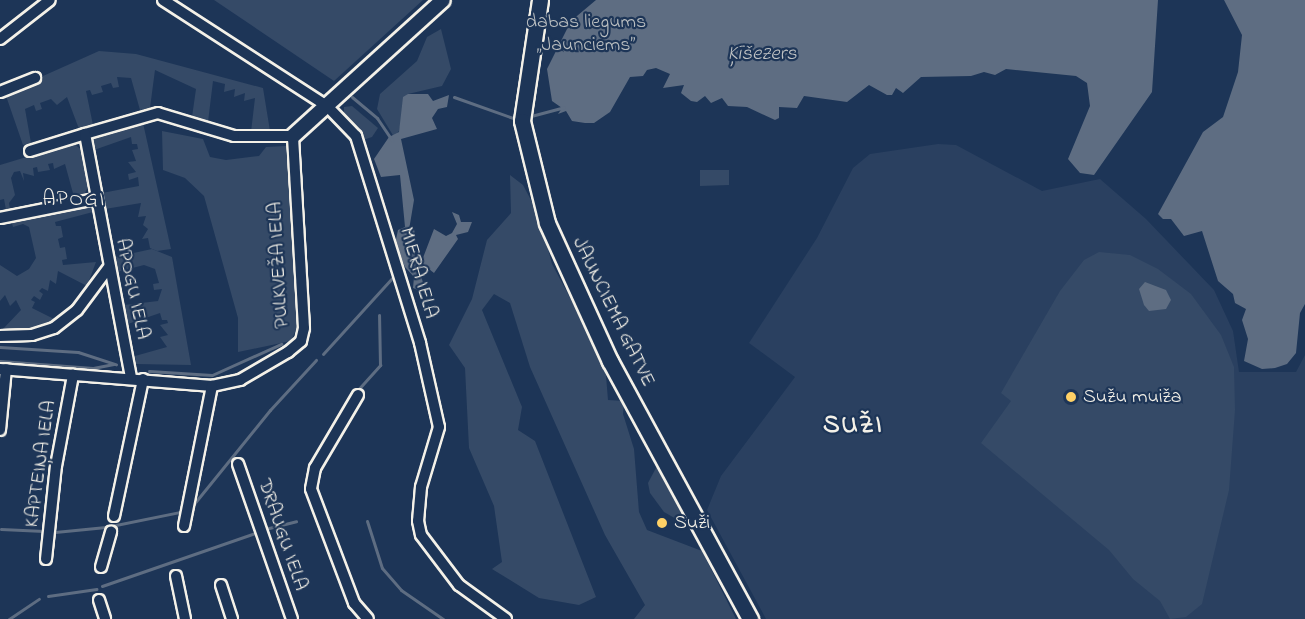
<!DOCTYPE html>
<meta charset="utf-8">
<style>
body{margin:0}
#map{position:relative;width:1305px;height:619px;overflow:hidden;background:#1d3557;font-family:"Indie Flower",sans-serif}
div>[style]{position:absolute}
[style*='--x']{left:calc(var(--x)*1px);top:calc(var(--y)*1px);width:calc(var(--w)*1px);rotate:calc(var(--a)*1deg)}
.built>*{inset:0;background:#2a4060}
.green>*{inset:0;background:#354a67}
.water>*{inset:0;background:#5e6d82}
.stream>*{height:3px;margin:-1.5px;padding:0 1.5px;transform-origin:1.5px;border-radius:1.5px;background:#5e6d82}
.roads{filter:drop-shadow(2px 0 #f4f1e8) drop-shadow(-2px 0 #f4f1e8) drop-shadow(0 2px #f4f1e8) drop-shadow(0 -2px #f4f1e8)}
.minor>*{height:10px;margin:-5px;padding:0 5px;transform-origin:5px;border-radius:5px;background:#1d3557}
.tertiary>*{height:14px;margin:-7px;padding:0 7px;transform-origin:7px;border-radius:7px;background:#1d3557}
.secondary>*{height:15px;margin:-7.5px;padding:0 7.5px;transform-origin:7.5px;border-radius:7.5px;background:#1d3557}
.dots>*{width:16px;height:16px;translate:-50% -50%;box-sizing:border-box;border:3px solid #1d3557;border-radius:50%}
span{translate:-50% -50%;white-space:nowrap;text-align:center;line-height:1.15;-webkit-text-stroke:4.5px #1d3557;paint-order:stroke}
.park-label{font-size:20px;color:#bbbfc1}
.street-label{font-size:20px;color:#f4f1e8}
.poi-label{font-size:20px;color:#f4f1e8}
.left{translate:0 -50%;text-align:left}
.water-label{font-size:21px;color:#c0c3c4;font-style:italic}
.neighbourhood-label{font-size:21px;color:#f4f1e8;letter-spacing:1.5px}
.district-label{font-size:26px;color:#f4f1e8;font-weight:700;letter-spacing:1.5px}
</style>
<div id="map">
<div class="built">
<div style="clip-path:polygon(938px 144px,956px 145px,1042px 191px,1100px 179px,1146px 219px,1214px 290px,1233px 331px,1239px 372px,1296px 372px,1305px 355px,1305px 619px,766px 619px,707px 510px,721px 476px,795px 377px,749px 343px,817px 238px,853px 168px,870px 154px)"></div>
</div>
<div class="green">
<div style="clip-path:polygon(214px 0,423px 0,334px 81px)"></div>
<div style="clip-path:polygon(441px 29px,451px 69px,442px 86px,408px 94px,399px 131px,394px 137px,377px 109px,380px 94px,417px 61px,427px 37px)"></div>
<div style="clip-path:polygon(99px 51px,136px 54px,263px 88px,270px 131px,251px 132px,255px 98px,244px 101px,245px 93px,234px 97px,235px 89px,224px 92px,225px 84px,213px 81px,208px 122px,192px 117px,196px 89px,155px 70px,150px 108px,140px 110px,131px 78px,117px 77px,119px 87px,113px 88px,111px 83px,101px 86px,103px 92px,92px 95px,90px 90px,86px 91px,93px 125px,79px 129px,67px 97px,57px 105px,51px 99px,40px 103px,42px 109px,36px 111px,34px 105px,25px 109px,31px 143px,23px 145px,5px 93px)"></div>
<div style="clip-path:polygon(352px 106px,378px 128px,372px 137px,363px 140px,344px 113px,344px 107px)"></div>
<div style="clip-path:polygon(139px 121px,143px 123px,171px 249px,157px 251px,150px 248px,148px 238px,142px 239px,148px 229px,143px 225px,146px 216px,138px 217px,141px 203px,105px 209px,102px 193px,139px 186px,138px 177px,129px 180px,128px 174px,136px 172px,128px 162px,136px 161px,132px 150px,138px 149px,137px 144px,132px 144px,131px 137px,94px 150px,92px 141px,100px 133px,108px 134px)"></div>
<div style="clip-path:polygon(162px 131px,203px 139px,210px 157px,226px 160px,259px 156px,266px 147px,286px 146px,300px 320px,291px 341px,238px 352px,238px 318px,204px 196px,185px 178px,163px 170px)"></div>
<div style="clip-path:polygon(73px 143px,83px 151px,90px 183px,84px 195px,74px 197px,65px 164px,54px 169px,53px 163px,48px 164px,50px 170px,38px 172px,37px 167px,33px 168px,34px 176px,23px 173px,24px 181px,20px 171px,14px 172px,11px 178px,15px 195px,9px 203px,10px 209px,6px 210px,4px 199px,0 200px,0 165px)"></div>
<div style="clip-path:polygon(700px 170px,729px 170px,729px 185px,700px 186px)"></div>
<div style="clip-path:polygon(510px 175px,523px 185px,539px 215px,552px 264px,605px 363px,608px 400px,624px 401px,623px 414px,634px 449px,639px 512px,647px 530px,702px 551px,736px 619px,634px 619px,645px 605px,605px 535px,530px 367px,510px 303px,494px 294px,482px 310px,522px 407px,518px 430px,535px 441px,596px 597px,579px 605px,539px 598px,492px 569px,502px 562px,494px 506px,469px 448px,465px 368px,449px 345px,472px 299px,487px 240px,511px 213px)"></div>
<div style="clip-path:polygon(91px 205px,93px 212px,55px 222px,56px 226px,61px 226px,63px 237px,58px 239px,60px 248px,65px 247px,67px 259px,62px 260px,63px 265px,96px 262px,87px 286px,58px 271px,56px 284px,50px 280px,48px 291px,42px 288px,39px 291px,43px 294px,40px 300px,34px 296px,31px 300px,35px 302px,32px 308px,56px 320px,31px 330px,2px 330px,21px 310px,16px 300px,10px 306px,5px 295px,0 301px,0 265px,17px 276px,29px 269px,36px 258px,29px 227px,23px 224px,13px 227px,11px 220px)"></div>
<div style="clip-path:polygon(152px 249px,172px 257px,191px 365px,136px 364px,135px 356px,167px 347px,160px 337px,168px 335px,160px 325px,168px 323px,167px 320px,162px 320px,160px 313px,128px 324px,124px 305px,158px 301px,162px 289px,154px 290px,153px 284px,159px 283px,155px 269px,144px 265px,117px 272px,115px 257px)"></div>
<div style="clip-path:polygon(1099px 252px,1130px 255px,1158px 269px,1191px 294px,1221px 335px,1234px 367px,1235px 410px,1229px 490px,1202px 604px,1186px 617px,1170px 619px,1160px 601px,1133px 579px,1109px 550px,981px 443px,1011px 401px,1001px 393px,1060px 291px,1084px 260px)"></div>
<div style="clip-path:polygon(657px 466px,688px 520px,685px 524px,664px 512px,650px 493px,648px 483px)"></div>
</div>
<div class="water">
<div style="clip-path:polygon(596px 0,1158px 0,1152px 92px,1094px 175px,1080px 173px,1068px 159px,1090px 106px,1087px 83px,1076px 76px,1006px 69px,995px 75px,984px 72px,971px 76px,921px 77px,903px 93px,896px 88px,892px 95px,887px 95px,869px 85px,847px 102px,804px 96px,797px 108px,779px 107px,779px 118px,775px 120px,747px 107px,728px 106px,722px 98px,711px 103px,705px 96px,697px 102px,691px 101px,681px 93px,684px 85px,663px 88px,670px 74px,656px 68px,647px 70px,643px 76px,630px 77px,610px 112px,594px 123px,585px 123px,572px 121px,566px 111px,558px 114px,562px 108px,552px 101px,547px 69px,571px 21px)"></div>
<div style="clip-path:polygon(1224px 0,1305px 0,1305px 304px,1300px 313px,1296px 353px,1287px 364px,1275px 368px,1262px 369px,1244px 361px,1248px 339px,1242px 320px,1246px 309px,1235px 303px,1233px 294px,1218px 281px,1202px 231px,1184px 236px,1171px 219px,1163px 219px,1158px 214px,1203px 132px,1223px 117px,1238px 72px,1242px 35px)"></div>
<div style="clip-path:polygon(408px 94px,428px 94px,433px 101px,449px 95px,447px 107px,438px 109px,432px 118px,437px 129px,401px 139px,414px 200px,409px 230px,414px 229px,415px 235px,411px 242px,424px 286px,418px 290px,413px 288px,414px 277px,405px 267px,395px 244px,398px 230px,405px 227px,400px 175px,381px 177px,374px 159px,389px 137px,399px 132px,403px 97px)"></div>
<div style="clip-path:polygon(452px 212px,459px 215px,461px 222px,472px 222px,468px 232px,456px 235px,458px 239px,434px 273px,421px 263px,434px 229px,446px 236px,452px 233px,457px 224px)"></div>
<div style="clip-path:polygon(1145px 282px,1166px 290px,1171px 300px,1166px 309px,1149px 311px,1144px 305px,1139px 289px)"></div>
</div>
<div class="stream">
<div style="--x:352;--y:97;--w:33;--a:40"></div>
<div style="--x:377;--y:118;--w:27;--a:56"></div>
<div style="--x:454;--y:97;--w:63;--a:19.6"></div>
<div style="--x:531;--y:116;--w:34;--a:-15"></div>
<div style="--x:0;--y:347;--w:78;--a:3.7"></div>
<div style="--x:78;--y:352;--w:40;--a:18"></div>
<div style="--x:323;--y:354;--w:104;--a:-47.7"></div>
<div style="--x:0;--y:361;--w:93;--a:4.3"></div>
<div style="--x:93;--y:368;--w:21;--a:-11"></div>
<div style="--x:149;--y:371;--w:63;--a:3.6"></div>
<div style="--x:212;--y:375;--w:76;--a:-24.2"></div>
<div style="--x:355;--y:393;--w:38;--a:-48"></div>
<div style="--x:380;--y:365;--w:50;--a:-91.1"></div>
<div style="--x:193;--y:505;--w:122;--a:-51"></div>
<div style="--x:270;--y:410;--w:68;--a:-47.4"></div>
<div style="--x:367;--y:521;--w:49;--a:72.3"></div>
<div style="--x:382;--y:568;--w:29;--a:49"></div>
<div style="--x:401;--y:590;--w:51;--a:34.6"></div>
<div style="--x:1;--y:529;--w:43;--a:2.7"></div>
<div style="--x:265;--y:529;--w:32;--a:-14"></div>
<div style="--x:55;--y:532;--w:51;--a:-5.6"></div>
<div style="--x:106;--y:527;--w:76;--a:-11.5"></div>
<div style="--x:102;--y:586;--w:165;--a:-19.1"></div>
<div style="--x:48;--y:596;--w:49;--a:-8.3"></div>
<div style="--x:9;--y:619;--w:36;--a:-34"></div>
</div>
<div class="roads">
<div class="minor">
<div style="--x:163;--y:0;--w:195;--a:32.9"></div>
<div style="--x:327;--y:106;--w:42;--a:46"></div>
<div style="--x:356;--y:136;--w:217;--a:72.8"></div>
<div style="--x:420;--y:343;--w:86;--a:77.3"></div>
<div style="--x:439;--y:427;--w:63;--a:106.7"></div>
<div style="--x:421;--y:487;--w:34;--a:95"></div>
<div style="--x:418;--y:521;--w:14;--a:78"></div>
<div style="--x:421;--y:535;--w:63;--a:52.8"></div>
<div style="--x:459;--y:585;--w:58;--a:35.9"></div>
<div style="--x:0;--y:39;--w:63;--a:-38"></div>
<div style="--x:0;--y:92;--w:38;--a:-22"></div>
<div style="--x:30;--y:151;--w:58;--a:-17.2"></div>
<div style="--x:0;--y:218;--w:97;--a:-11.3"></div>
<div style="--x:0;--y:336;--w:32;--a:-2"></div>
<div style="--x:32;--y:335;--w:23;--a:-18"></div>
<div style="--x:54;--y:328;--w:29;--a:-38"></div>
<div style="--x:77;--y:310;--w:54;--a:-53.3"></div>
<div style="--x:0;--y:369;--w:213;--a:4.6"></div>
<div style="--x:212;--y:386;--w:29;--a:-12"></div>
<div style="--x:240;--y:380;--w:56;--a:-30.3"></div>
<div style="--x:288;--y:352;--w:17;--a:-40"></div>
<div style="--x:301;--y:341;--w:13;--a:-77"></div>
<div style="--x:304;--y:328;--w:192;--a:-93.3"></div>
<div style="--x:293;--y:136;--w:59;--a:180"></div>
<div style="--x:234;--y:136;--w:79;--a:-163.2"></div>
<div style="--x:158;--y:113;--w:76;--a:164"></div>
<div style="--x:85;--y:134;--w:248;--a:79.3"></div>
<div style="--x:358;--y:395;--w:85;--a:120.5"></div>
<div style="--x:315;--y:468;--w:21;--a:101"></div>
<div style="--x:311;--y:489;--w:122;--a:69.3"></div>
<div style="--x:354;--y:603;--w:21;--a:49"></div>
<div style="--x:0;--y:430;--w:61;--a:-84.4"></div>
<div style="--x:238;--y:464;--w:164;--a:70.8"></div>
<div style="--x:114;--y:516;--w:140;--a:-78"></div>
<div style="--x:184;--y:526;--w:143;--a:-78.7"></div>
<div style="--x:46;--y:559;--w:94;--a:-83.9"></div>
<div style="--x:56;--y:466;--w:93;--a:-79.4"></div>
<div style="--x:101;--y:567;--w:37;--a:-74"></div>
<div style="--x:176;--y:576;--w:44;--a:78.2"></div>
<div style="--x:221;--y:585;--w:36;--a:72"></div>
<div style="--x:99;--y:600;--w:20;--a:72"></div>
</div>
<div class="tertiary">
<div style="--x:293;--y:136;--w:202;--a:-42.2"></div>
</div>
<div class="secondary">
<div style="--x:540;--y:0;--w:122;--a:98.5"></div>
<div style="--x:522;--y:121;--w:105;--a:76.2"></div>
<div style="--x:547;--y:223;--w:152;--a:65.5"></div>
<div style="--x:610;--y:361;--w:294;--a:61.5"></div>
</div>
</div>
<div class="dots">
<div style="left:1071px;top:397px;background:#ffd166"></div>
<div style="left:662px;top:523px;background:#ffd166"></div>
</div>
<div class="park-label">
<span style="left:586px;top:34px">dabas liegums<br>„Jaunciems”</span>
</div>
<div class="street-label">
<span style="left:279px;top:265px;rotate:-93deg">PULKVEŽA IELA</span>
<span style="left:418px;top:273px;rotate:74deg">MIERA IELA</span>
<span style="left:132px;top:289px;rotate:78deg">APOGU IELA</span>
<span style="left:613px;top:312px;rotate:64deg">JAUNCIEMA GATVE</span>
<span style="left:41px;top:464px;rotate:-82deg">KAPTEIŅA IELA</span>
<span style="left:282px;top:535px;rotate:71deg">DRAUGU IELA</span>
</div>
<div class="poi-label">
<span class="left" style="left:1083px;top:397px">Sužu muiža</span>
<span class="left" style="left:674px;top:523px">Suži</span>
</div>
<div class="water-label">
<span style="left:762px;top:54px">Ķīšezers</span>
</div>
<div class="neighbourhood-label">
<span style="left:74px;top:200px">APOGI</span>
</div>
<div class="district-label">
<span style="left:853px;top:427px">SUŽI</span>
</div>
</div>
